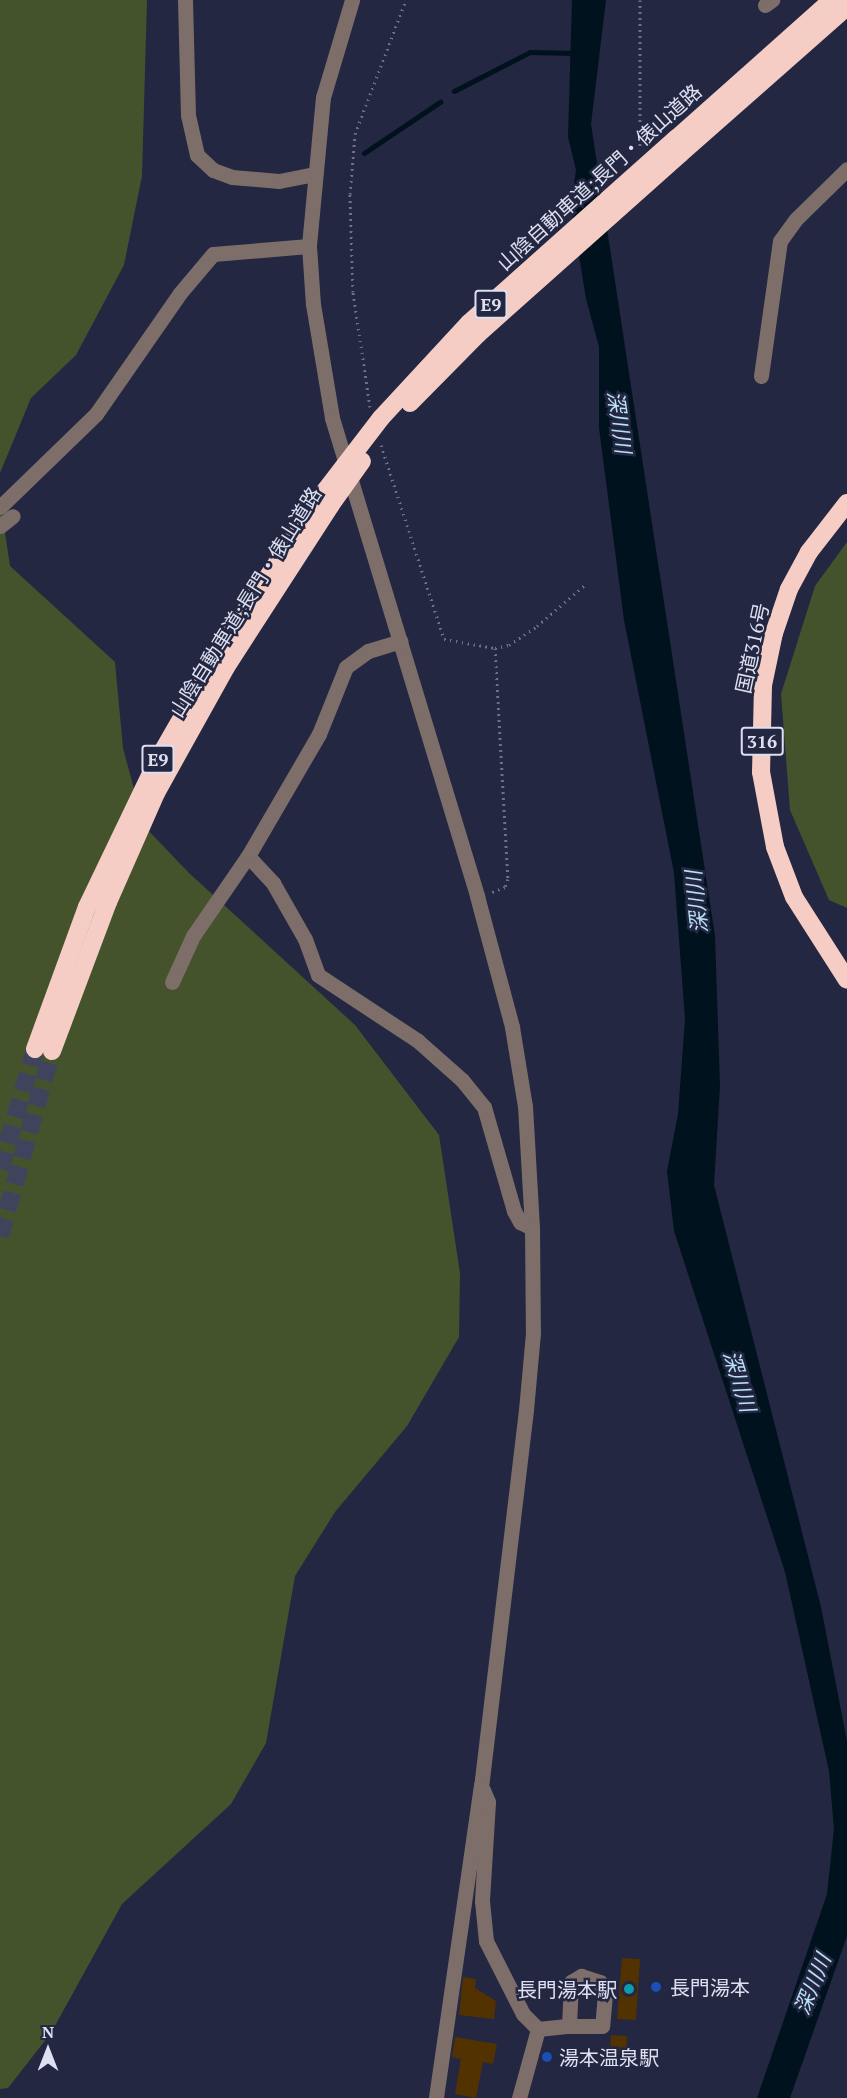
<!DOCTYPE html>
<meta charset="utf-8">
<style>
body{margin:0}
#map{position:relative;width:847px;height:2098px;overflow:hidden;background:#232741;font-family:"PT Serif","Noto Sans JP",serif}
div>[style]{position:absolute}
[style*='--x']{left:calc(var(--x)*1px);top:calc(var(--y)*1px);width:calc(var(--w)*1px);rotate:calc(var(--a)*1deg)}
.green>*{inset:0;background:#44532b}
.water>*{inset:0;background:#00121d}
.stream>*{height:5px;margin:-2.5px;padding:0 2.5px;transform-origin:2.5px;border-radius:2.5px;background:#00121d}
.building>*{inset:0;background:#523200}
.highway-tunnel>*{height:18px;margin-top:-9px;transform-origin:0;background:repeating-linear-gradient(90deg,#3f435b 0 18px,transparent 0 27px)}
.path>*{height:3px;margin-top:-1.5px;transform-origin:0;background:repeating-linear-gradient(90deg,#6d7188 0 1.5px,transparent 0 6px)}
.minor>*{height:15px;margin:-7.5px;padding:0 7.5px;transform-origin:7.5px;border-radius:7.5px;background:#7e6e6a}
.highway>*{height:18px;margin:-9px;padding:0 9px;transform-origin:9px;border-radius:9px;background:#f5cdc4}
.highway-bridge>*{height:18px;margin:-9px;padding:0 9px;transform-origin:9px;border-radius:9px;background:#f5cdc4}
.dots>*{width:16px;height:16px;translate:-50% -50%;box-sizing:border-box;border:3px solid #232741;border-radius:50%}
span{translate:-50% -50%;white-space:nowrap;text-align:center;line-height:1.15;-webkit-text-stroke:5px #232741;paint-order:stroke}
.shield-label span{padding:2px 4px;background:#232741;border:2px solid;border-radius:4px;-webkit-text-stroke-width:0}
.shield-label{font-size:18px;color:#dce0f1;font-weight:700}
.street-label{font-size:20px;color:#dce0f1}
.poi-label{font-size:20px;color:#dce0f1}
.left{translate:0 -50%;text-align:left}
.right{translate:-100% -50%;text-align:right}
.water-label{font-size:21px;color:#bae1f7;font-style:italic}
.north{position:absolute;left:18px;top:2020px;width:60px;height:60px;-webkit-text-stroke:4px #232741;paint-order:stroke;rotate:0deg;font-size:16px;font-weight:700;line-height:24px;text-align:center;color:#dce0f1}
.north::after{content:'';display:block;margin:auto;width:21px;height:27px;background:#dce0f1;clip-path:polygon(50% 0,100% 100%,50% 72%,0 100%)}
</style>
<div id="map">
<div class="green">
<div style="clip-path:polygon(0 0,147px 0,142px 176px,124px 265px,76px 355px,31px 398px,0 473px)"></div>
<div style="clip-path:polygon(0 499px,10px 566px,115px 662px,123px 748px,144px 826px,189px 873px,355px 1025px,439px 1135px,460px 1273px,459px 1337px,407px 1426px,335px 1512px,295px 1576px,266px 1743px,231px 1804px,122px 1904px,51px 2033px,8px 2088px,0 2089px)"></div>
<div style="clip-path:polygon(847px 542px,847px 908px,829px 900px,790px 810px,781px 694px,815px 586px)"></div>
</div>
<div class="water">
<div style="clip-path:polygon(572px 0,606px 0,591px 124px,715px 936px,720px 1086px,714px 1185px,821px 1607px,847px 1741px,847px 1936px,790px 2098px,757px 2098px,827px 1894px,834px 1829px,829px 1771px,785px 1572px,674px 1231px,667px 1171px,678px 1114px,685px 1019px,674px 873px,624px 620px,599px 428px,599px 347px,586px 299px,571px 206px,576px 170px,568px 137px)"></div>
</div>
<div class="stream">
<div style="--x:454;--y:91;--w:85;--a:-27.2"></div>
<div style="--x:530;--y:52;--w:45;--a:1.3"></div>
<div style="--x:364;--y:153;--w:92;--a:-33.9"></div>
</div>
<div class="building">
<div style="clip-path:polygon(622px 1958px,640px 1959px,636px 2020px,617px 2019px)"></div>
<div style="clip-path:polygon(463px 1977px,476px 1979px,475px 1988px,496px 2001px,494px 2019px,459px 2015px)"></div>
<div style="clip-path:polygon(611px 2035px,627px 2036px,626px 2055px,610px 2054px)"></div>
<div style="clip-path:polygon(455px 2037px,497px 2044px,493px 2064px,483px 2062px,476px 2098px,455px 2094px,461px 2059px,452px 2057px)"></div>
</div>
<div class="highway-tunnel">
<div style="--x:0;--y:1169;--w:125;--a:-73.7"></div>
<div style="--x:0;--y:1236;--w:192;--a:-74.3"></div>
</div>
<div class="path">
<div style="--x:640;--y:0;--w:149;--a:90"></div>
<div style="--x:370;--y:407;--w:116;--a:-98.4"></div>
<div style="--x:353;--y:292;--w:98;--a:-91.8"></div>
<div style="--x:350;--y:194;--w:60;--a:-85.2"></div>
<div style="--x:355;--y:134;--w:143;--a:-69.2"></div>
<div style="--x:381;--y:445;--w:204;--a:72"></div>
<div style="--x:444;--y:639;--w:52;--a:10"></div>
<div style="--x:495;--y:648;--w:231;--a:86.8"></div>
<div style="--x:508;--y:879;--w:9;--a:111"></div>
<div style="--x:505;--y:887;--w:16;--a:158"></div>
<div style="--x:495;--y:648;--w:14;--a:-12"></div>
<div style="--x:509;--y:645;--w:34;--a:-34"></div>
<div style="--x:537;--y:626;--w:65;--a:-40.6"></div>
</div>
<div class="minor">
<div style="--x:185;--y:0;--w:115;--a:88.5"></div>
<div style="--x:188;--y:115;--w:41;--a:77.3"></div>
<div style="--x:197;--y:155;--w:22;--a:43"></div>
<div style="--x:213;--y:170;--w:20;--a:20"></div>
<div style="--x:232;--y:177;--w:47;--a:4.9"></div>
<div style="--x:279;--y:181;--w:37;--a:-11"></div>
<div style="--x:352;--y:0;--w:101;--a:106.6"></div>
<div style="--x:323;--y:97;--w:150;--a:95.4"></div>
<div style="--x:309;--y:246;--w:58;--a:86.1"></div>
<div style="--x:313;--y:304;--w:116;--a:80.5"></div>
<div style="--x:332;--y:418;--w:500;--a:73.1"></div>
<div style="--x:477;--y:896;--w:136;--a:75"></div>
<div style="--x:512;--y:1027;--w:80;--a:80.7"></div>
<div style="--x:525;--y:1106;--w:122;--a:86.7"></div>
<div style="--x:532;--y:1228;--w:105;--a:89.5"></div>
<div style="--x:533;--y:1333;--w:77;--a:95.2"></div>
<div style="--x:526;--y:1410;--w:378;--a:96.8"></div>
<div style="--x:481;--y:1785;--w:316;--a:98.2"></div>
<div style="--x:765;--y:5;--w:9;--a:-36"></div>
<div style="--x:761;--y:376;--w:136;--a:-82"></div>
<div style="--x:780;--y:241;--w:27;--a:-54"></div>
<div style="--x:796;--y:219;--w:71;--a:-44.4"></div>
<div style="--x:0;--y:507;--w:134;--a:-44.1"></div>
<div style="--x:96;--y:414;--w:147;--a:-55.2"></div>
<div style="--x:180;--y:293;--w:51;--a:-49.8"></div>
<div style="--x:213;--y:254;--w:96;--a:-4.8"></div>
<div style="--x:0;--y:526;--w:16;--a:-38"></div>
<div style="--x:248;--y:856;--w:37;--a:47"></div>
<div style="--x:273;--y:883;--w:64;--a:60.3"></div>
<div style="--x:305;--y:939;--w:38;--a:70"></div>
<div style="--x:318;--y:975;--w:120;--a:33.4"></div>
<div style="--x:418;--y:1041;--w:59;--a:41.6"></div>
<div style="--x:462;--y:1080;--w:35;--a:51"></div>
<div style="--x:484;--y:1107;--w:108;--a:73.9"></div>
<div style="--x:514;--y:1211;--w:13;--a:61"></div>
<div style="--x:520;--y:1222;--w:13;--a:27"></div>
<div style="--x:172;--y:982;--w:51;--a:-65.5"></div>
<div style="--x:193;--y:936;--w:97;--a:-55.5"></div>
<div style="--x:248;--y:856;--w:141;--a:-59.8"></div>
<div style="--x:319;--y:734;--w:72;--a:-68.1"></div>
<div style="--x:346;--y:667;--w:27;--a:-36"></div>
<div style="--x:368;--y:651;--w:34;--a:-17"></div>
<div style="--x:483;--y:1790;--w:13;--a:67"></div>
<div style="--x:488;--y:1802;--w:99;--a:93.5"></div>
<div style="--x:482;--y:1901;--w:40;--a:84.3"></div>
<div style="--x:486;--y:1941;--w:82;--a:63.1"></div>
<div style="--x:523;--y:2014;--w:21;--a:45"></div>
<div style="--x:538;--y:2029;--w:72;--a:105.4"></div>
<div style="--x:538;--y:2029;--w:31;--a:-6"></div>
<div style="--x:569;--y:2026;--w:44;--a:-87.4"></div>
<div style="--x:571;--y:1982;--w:12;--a:-31"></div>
<div style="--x:581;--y:1976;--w:20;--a:18"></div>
<div style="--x:600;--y:1982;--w:13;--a:67"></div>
<div style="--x:605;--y:1994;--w:32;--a:95"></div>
<div style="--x:602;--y:2026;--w:33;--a:180"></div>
</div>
<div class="highway">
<div style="--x:677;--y:138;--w:208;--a:-41.7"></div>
<div style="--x:680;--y:154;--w:222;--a:-41.4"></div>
<div style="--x:847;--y:503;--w:62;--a:127.8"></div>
<div style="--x:809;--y:552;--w:42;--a:118.4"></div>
<div style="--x:789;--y:589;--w:46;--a:108.8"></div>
<div style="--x:774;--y:633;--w:53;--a:101.9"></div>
<div style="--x:763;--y:685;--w:87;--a:91.3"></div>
<div style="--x:761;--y:772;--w:76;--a:79.4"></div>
<div style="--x:775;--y:847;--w:53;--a:69.2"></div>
<div style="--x:794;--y:897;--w:98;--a:57.4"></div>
<div style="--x:35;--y:1049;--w:151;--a:-69.9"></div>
<div style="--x:87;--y:907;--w:162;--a:-64.4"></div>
<div style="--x:157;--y:761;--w:152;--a:-60.1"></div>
<div style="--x:233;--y:629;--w:166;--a:-56.3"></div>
<div style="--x:52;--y:1051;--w:159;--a:-69.4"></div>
<div style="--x:108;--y:902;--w:119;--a:-66.2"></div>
<div style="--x:156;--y:793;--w:144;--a:-60.9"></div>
<div style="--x:226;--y:667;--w:192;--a:-57.1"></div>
</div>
<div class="highway-bridge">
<div style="--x:410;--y:403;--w:97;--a:-45.4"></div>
<div style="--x:478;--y:334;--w:271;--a:-41.7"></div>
<div style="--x:325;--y:491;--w:92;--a:-52.5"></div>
<div style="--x:381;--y:418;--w:129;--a:-47.2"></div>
<div style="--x:469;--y:323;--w:278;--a:-41.7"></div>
<div style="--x:330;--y:506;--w:55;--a:-54.6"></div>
</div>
<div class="dots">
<div style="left:656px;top:1987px;background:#1a4fb4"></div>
<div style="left:629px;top:1989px;background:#0f9aa8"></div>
<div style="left:547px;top:2057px;background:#1a4fb4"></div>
</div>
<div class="shield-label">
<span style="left:491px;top:304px">E9</span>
<span style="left:762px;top:741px">316</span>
<span style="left:158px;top:759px">E9</span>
</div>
<div class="street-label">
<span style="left:599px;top:177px;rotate:-42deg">山陰自動車道;長門・俵山道路</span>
<span style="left:245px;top:602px;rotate:-58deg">山陰自動車道;長門・俵山道路</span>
<span style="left:752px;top:648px;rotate:-78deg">国道316号</span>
</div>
<div class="poi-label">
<span class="left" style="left:670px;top:1987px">長門湯本</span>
<span class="right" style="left:617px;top:1989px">長門湯本駅</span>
<span class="left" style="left:559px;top:2057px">湯本温泉駅</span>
</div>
<div class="water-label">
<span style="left:620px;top:422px;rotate:82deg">深川川</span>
<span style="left:696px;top:902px;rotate:-96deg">深川川</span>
<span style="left:740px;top:1381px;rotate:73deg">深川川</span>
<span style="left:812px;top:1984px;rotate:-68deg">深川川</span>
</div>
<div class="north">N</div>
</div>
